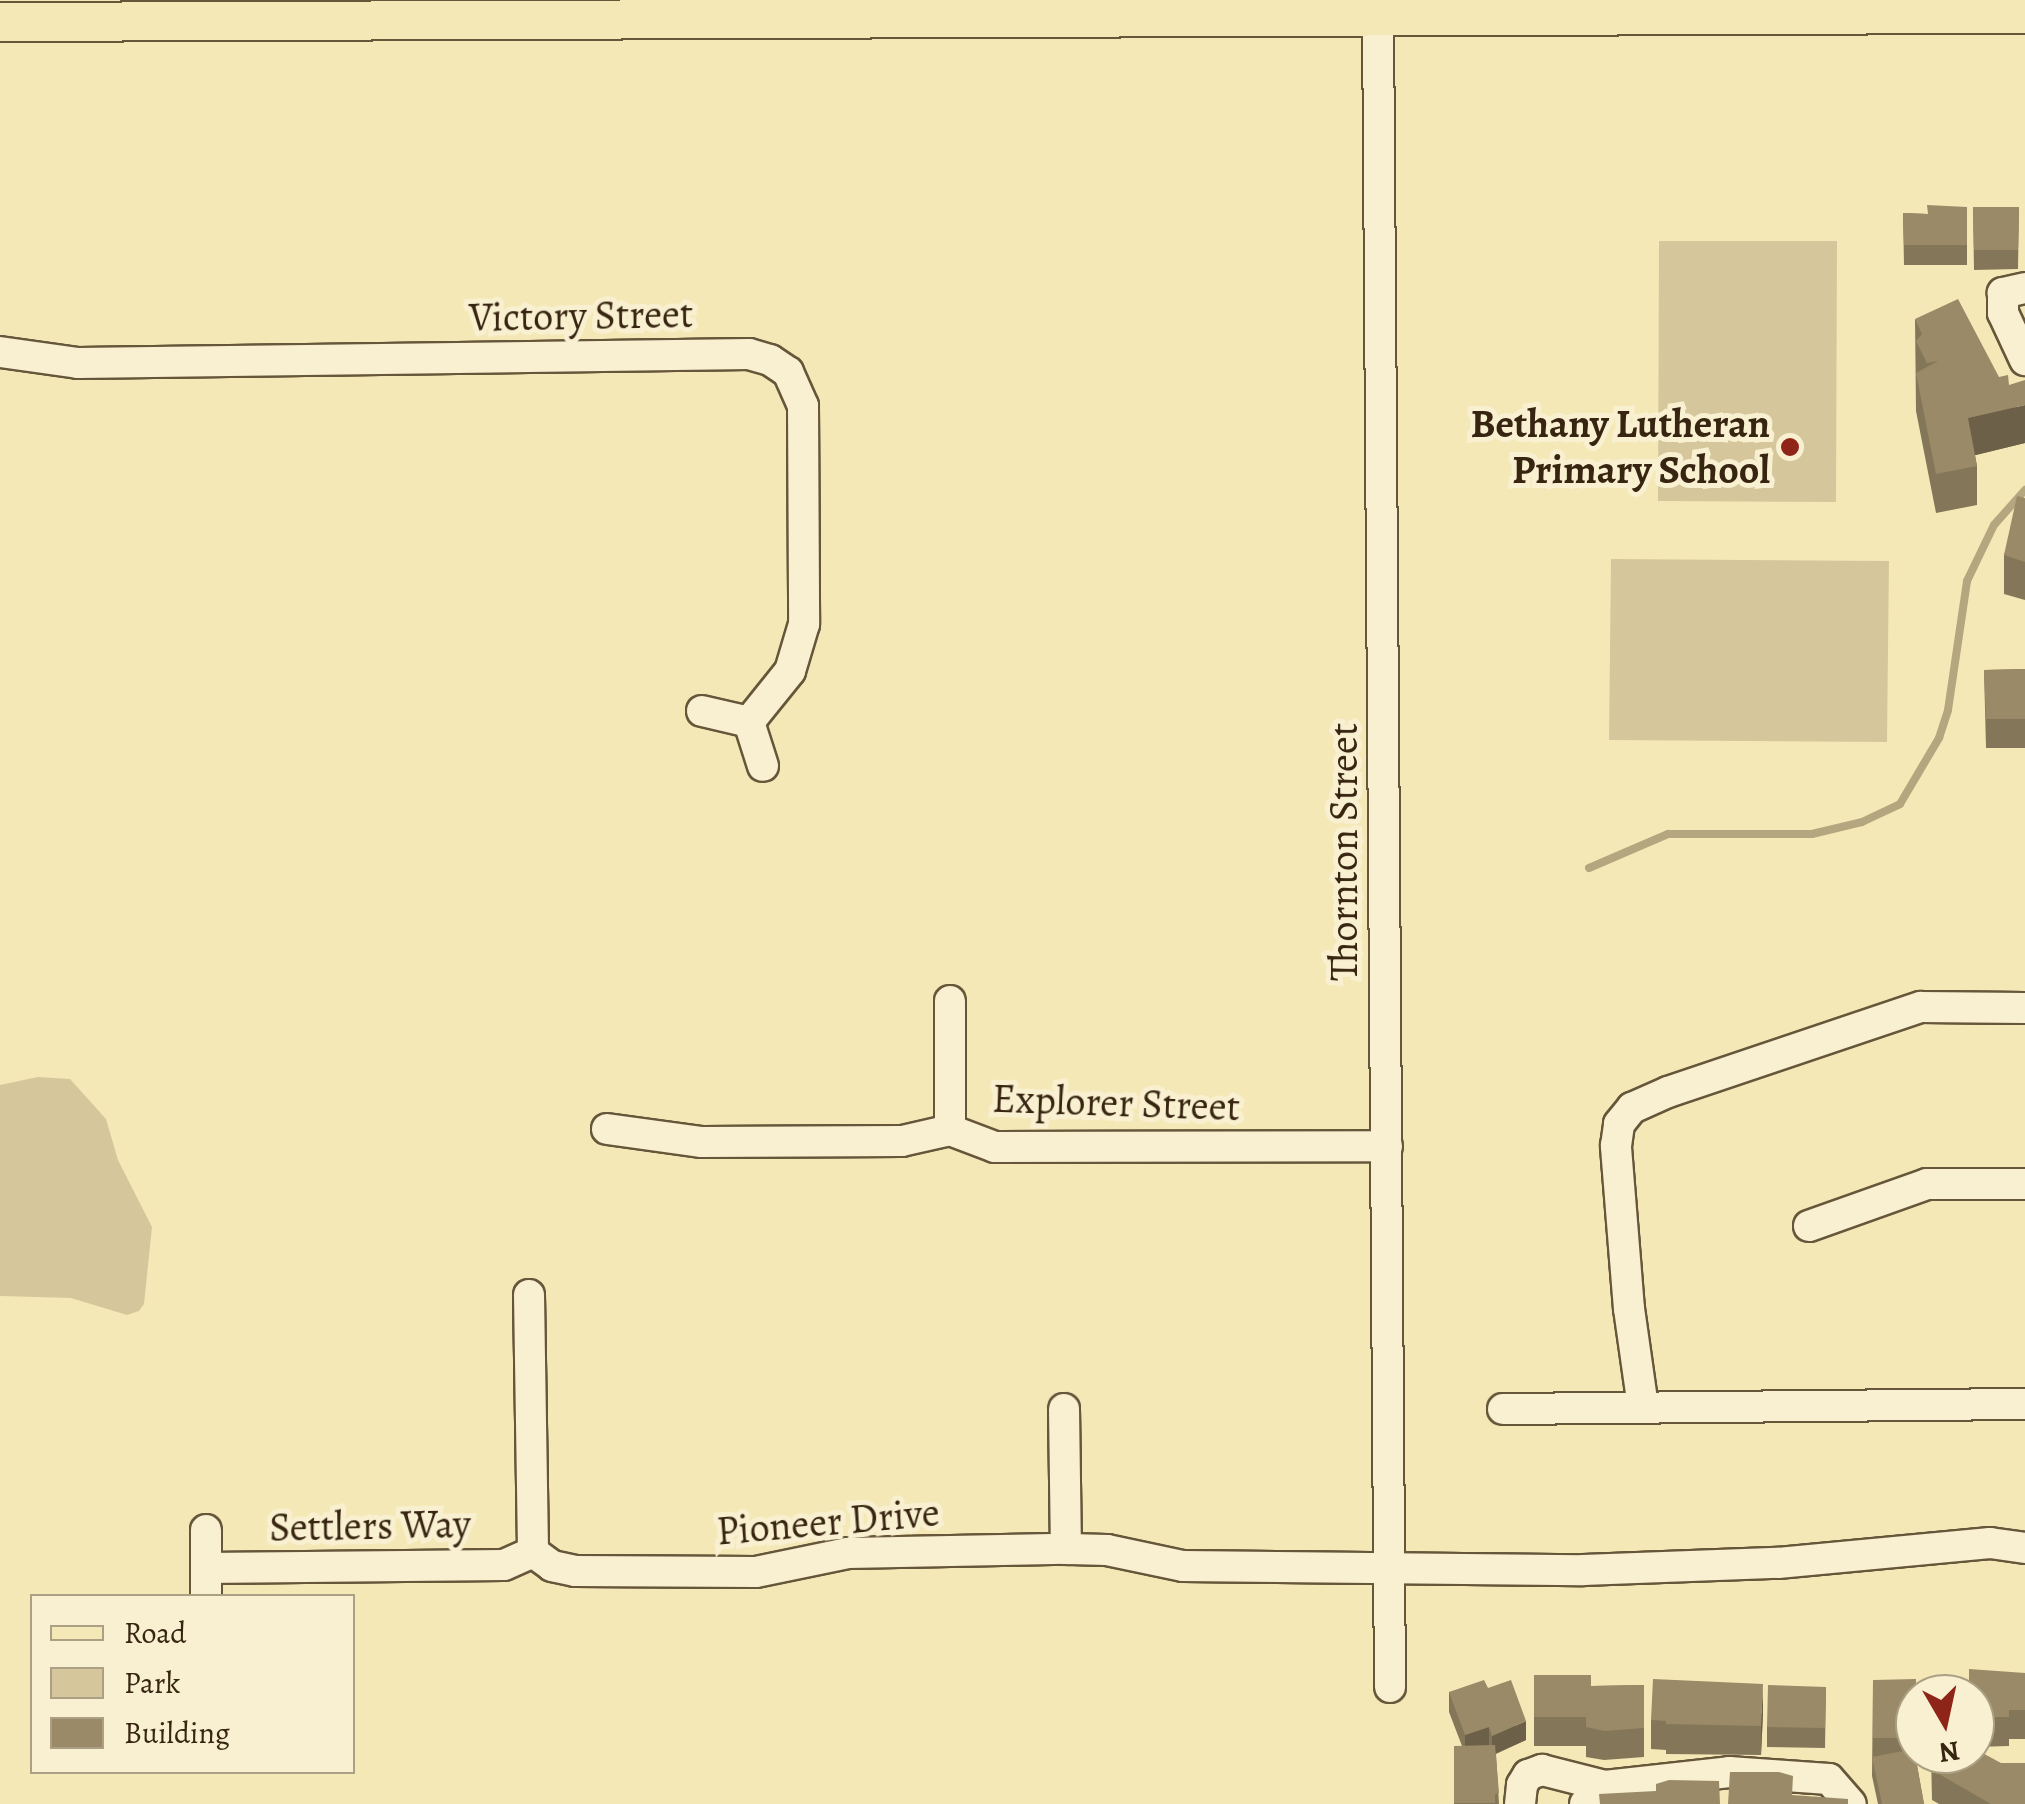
<!DOCTYPE html>
<style>
body{margin:0}
#map{position:relative;width:2025px;height:1804px;overflow:hidden;background:#f5e8b7;font-family:Alegreya,serif}
div>[style]{position:absolute}
[style*='--x']{left:calc(var(--x)*1px);top:calc(var(--y)*1px);width:calc(var(--w)*1px);rotate:calc(var(--a)*1deg)}
.green>*{inset:0;background:#d5c79b}
.stream>*{height:8px;margin:-4px;padding:0 4px;transform-origin:4px;border-radius:4px;background:#b4a67f}
.roads{filter:drop-shadow(2px 0 #66563a) drop-shadow(-2px 0 #66563a) drop-shadow(0 2px #66563a) drop-shadow(0 -2px #66563a)}
.minor>*{height:30px;margin:-15px;padding:0 15px;transform-origin:15px;border-radius:15px;background:#f8f0d0}
.major>*{height:38px;margin:-19px;padding:0 19px;transform-origin:19px;border-radius:19px;background:#f5e8b7}
.wall>*{inset:0;background:#847759}
.shaded-wall>*{inset:0;background:#6c6148}
.building>*{inset:0;background:#9a8a67}
.dots>*{width:28px;height:28px;translate:-50% -50%;box-sizing:border-box;border:5px solid #f8f0d0;border-radius:50%}
span{translate:-50% -50%;white-space:nowrap;text-align:center;line-height:1.15;-webkit-text-stroke:10px #f8f0d0;paint-order:stroke}
.street-label{font-size:40px;color:#372511}
.poi-label{font-size:40px;color:#372511;font-weight:700}
.right{translate:-100% -50%;text-align:right}
.legend{position:absolute;left:30px;top:1594px;width:325px;height:180px;box-sizing:border-box;background:#f8f0d0;border:2px solid #ab9f84;margin:0;padding:12px 18px;list-style:none;font-size:30px;color:#372511}
.legend li{display:flex;align-items:center;gap:20px;height:50px}
.legend b{width:50px;border:2px solid #ab9f84}
.north{position:absolute;left:1895px;top:1674px;width:100px;height:100px;box-sizing:border-box;background:#f8f0d0;border:2px solid #ab9f84;border-radius:50%;rotate:171deg;font-size:28px;font-weight:700;line-height:40px;text-align:center;color:#372511}
.north::after{content:'';display:block;margin:auto;width:35px;height:45px;background:#8f2418;clip-path:polygon(50% 0,100% 100%,50% 72%,0 100%)}
</style>
<div id="map">
<div class="green">
<div style="clip-path:polygon(1659px 241px,1837px 241px,1836px 502px,1658px 501px)"></div>
<div style="clip-path:polygon(1611px 559px,1889px 561px,1887px 742px,1609px 740px)"></div>
<div style="clip-path:polygon(38px 1077px,70px 1079px,106px 1119px,118px 1160px,152px 1227px,144px 1304px,139px 1311px,127px 1315px,71px 1298px,0 1296px,0 1085px)"></div>
</div>
<div class="stream">
<div style="--x:1589;--y:868;--w:86;--a:-23.3"></div>
<div style="--x:1668;--y:834;--w:144;--a:0"></div>
<div style="--x:1812;--y:834;--w:51;--a:-13.5"></div>
<div style="--x:1862;--y:822;--w:42;--a:-25.3"></div>
<div style="--x:1900;--y:804;--w:77;--a:-59.4"></div>
<div style="--x:1939;--y:738;--w:29;--a:-72"></div>
<div style="--x:1948;--y:710;--w:130;--a:-81.6"></div>
<div style="--x:1967;--y:581;--w:62;--a:-64.3"></div>
<div style="--x:1994;--y:525;--w:47;--a:-48.5"></div>
</div>
<div class="roads">
<div class="minor">
<div style="--x:1378;--y:17;--w:1670;--a:89.59"></div>
<div style="--x:2025;--y:288;--w:23;--a:167"></div>
<div style="--x:2003;--y:293;--w:20;--a:90"></div>
<div style="--x:2003;--y:313;--w:52;--a:64.9"></div>
<div style="--x:0;--y:352;--w:79;--a:8"></div>
<div style="--x:78;--y:363;--w:671;--a:-0.77"></div>
<div style="--x:749;--y:354;--w:22;--a:16"></div>
<div style="--x:770;--y:360;--w:22;--a:34"></div>
<div style="--x:788;--y:372;--w:37;--a:66"></div>
<div style="--x:803;--y:406;--w:218;--a:89.7"></div>
<div style="--x:804;--y:624;--w:49;--a:106.6"></div>
<div style="--x:790;--y:671;--w:65;--a:128.8"></div>
<div style="--x:702;--y:711;--w:48;--a:13.2"></div>
<div style="--x:749;--y:722;--w:46;--a:72.3"></div>
<div style="--x:607;--y:1129;--w:96;--a:7.8"></div>
<div style="--x:702;--y:1142;--w:200;--a:-0.3"></div>
<div style="--x:902;--y:1141;--w:49;--a:-12.9"></div>
<div style="--x:950;--y:1130;--w:48;--a:20.7"></div>
<div style="--x:995;--y:1147;--w:392;--a:-0.1"></div>
<div style="--x:950;--y:1130;--w:129;--a:-90"></div>
<div style="--x:1809;--y:1226;--w:125;--a:-19.6"></div>
<div style="--x:1927;--y:1184;--w:98;--a:0"></div>
<div style="--x:529;--y:1295;--w:257;--a:89.1"></div>
<div style="--x:533;--y:1552;--w:24;--a:36"></div>
<div style="--x:552;--y:1566;--w:24;--a:12"></div>
<div style="--x:575;--y:1571;--w:181;--a:0.3"></div>
<div style="--x:756;--y:1572;--w:94;--a:-11.7"></div>
<div style="--x:848;--y:1553;--w:218;--a:-1.1"></div>
<div style="--x:1066;--y:1549;--w:41;--a:1.4"></div>
<div style="--x:1107;--y:1550;--w:78;--a:11.9"></div>
<div style="--x:1183;--y:1566;--w:400;--a:0.6"></div>
<div style="--x:1583;--y:1570;--w:195;--a:-2.1"></div>
<div style="--x:1778;--y:1563;--w:213;--a:-5.4"></div>
<div style="--x:1990;--y:1543;--w:35;--a:8"></div>
<div style="--x:1643;--y:1407;--w:99;--a:-98.1"></div>
<div style="--x:1629;--y:1309;--w:164;--a:-94.6"></div>
<div style="--x:1616;--y:1146;--w:22;--a:-82"></div>
<div style="--x:1619;--y:1124;--w:21;--a:-51"></div>
<div style="--x:1632;--y:1108;--w:39;--a:-24"></div>
<div style="--x:1668;--y:1092;--w:267;--a:-18.6"></div>
<div style="--x:1921;--y:1007;--w:104;--a:0.6"></div>
<div style="--x:1064;--y:1409;--w:140;--a:89.2"></div>
<div style="--x:1503;--y:1409;--w:522;--a:-0.55"></div>
<div style="--x:206;--y:1568;--w:298;--a:-0.6"></div>
<div style="--x:504;--y:1565;--w:32;--a:-24"></div>
<div style="--x:206;--y:1596;--w:66;--a:-90"></div>
<div style="--x:1520;--y:1804;--w:19;--a:-84"></div>
<div style="--x:1522;--y:1785;--w:12;--a:-59"></div>
<div style="--x:1528;--y:1775;--w:15;--a:-20"></div>
<div style="--x:1542;--y:1770;--w:65;--a:14.3"></div>
<div style="--x:1585;--y:1804;--w:27;--a:-42"></div>
<div style="--x:1605;--y:1786;--w:125;--a:-6.4"></div>
<div style="--x:1729;--y:1772;--w:100;--a:4"></div>
<div style="--x:1829;--y:1779;--w:33;--a:49"></div>
</div>
<div class="major">
<div style="--x:0;--y:22;--w:2025;--a:-0.23"></div>
</div>
</div>
<div class="wall">
<div style="clip-path:polygon(1967px 207px,1967px 265px,1904px 265px,1903px 213px,1927px 214px)"></div>
<div style="clip-path:polygon(1973px 207px,2019px 207px,2018px 269px,1974px 270px)"></div>
<div style="clip-path:polygon(1915px 319px,2009px 385px,2025px 443px,1975px 455px,1977px 466px,1977px 505px,1936px 513px,1916px 411px)"></div>
<div style="clip-path:polygon(2025px 498px,2025px 600px,2004px 594px,2004px 555px)"></div>
<div style="clip-path:polygon(2025px 669px,2025px 748px,1986px 748px,1984px 670px)"></div>
<div style="clip-path:polygon(2025px 1673px,2025px 1739px,2009px 1739px,2009px 1746px,1975px 1747px,1975px 1694px)"></div>
<div style="clip-path:polygon(1534px 1675px,1591px 1686px,1644px 1685px,1644px 1757px,1604px 1760px,1586px 1757px,1586px 1746px,1534px 1746px)"></div>
<div style="clip-path:polygon(1873px 1680px,1915px 1694px,1915px 1754px,1924px 1804px,1878px 1804px,1872px 1776px)"></div>
<div style="clip-path:polygon(1826px 1687px,1825px 1748px,1767px 1747px,1767px 1727px)"></div>
<div style="clip-path:polygon(1488px 1688px,1526px 1740px,1496px 1754px,1499px 1804px,1454px 1804px,1454px 1746px,1462px 1746px,1449px 1712px,1449px 1692px)"></div>
<div style="clip-path:polygon(1763px 1713px,1761px 1755px,1666px 1754px,1666px 1750px,1651px 1749px,1651px 1720px)"></div>
<div style="clip-path:polygon(1931px 1754px,2025px 1804px,1939px 1804px,1932px 1800px)"></div>
</div>
<div class="shaded-wall">
<div style="clip-path:polygon(2025px 405px,2025px 443px,1968px 457px,1968px 418px)"></div>
<div style="clip-path:polygon(1763px 1684px,1763px 1713px,1761px 1755px,1761px 1726px)"></div>
<div style="clip-path:polygon(1526px 1721px,1526px 1740px,1492px 1755px,1492px 1736px)"></div>
<div style="clip-path:polygon(1489px 1727px,1489px 1746px,1465px 1755px,1465px 1735px)"></div>
</div>
<div class="building">
<div style="clip-path:polygon(1927px 205px,1967px 207px,1967px 245px,1904px 245px,1903px 213px,1928px 214px)"></div>
<div style="clip-path:polygon(1973px 207px,2019px 207px,2018px 250px,1974px 250px)"></div>
<div style="clip-path:polygon(1958px 299px,1999px 377px,2008px 375px,2009px 385px,2025px 380px,2025px 405px,1968px 418px,1977px 466px,1936px 474px,1916px 373px,1938px 361px,1927px 363px,1916px 341px,1922px 334px,1915px 319px)"></div>
<div style="clip-path:polygon(2017px 496px,2025px 498px,2025px 562px,2004px 555px)"></div>
<div style="clip-path:polygon(2025px 669px,2025px 719px,1986px 719px,1984px 670px)"></div>
<div style="clip-path:polygon(1969px 1669px,2025px 1673px,2025px 1710px,2009px 1710px,2009px 1717px,1975px 1717px,1975px 1694px,1969px 1694px)"></div>
<div style="clip-path:polygon(1534px 1675px,1591px 1675px,1591px 1686px,1644px 1685px,1644px 1728px,1604px 1731px,1586px 1727px,1586px 1717px,1534px 1717px)"></div>
<div style="clip-path:polygon(1653px 1679px,1763px 1684px,1761px 1726px,1666px 1724px,1666px 1721px,1651px 1720px)"></div>
<div style="clip-path:polygon(1916px 1679px,1915px 1738px,1873px 1738px,1873px 1680px)"></div>
<div style="clip-path:polygon(1484px 1680px,1488px 1688px,1511px 1680px,1526px 1721px,1492px 1736px,1489px 1727px,1465px 1735px,1449px 1692px)"></div>
<div style="clip-path:polygon(1768px 1685px,1826px 1687px,1825px 1728px,1767px 1727px)"></div>
<div style="clip-path:polygon(1495px 1745px,1499px 1793px,1495px 1794px,1495px 1803px,1454px 1803px,1454px 1746px)"></div>
<div style="clip-path:polygon(1914px 1749px,1924px 1804px,1882px 1804px,1872px 1757px)"></div>
<div style="clip-path:polygon(1975px 1749px,2001px 1763px,2025px 1763px,2025px 1804px,1991px 1804px,1932px 1770px,1931px 1754px,1975px 1754px)"></div>
<div style="clip-path:polygon(1730px 1772px,1779px 1772px,1793px 1776px,1792px 1795px,1848px 1799px,1848px 1804px,1728px 1804px)"></div>
<div style="clip-path:polygon(1669px 1780px,1719px 1781px,1720px 1804px,1600px 1804px,1599px 1794px,1656px 1791px,1656px 1784px)"></div>
</div>
<div class="dots">
<div style="left:1790px;top:447px;background:#8f2418"></div>
</div>
<div class="street-label">
<span style="left:581px;top:316px;rotate:-1deg">Victory Street</span>
<span style="left:1344px;top:852px;rotate:-90deg">Thornton Street</span>
<span style="left:1116px;top:1103px;rotate:2deg">Explorer Street</span>
<span style="left:828px;top:1522px;rotate:-5deg">Pioneer Drive</span>
<span style="left:370px;top:1526px;rotate:-1deg">Settlers Way</span>
</div>
<div class="poi-label">
<span class="right" style="left:1770px;top:447px">Bethany Lutheran<br>Primary School</span>
</div>
<ul class="legend">
<li><b style="height:12px;background:#f5e8b7"></b>Road</li>
<li><b style="height:28px;background:#d5c79b"></b>Park</li>
<li><b style="height:28px;background:#9a8a67"></b>Building</li>
</ul>
<div class="north">N</div>
</div>
